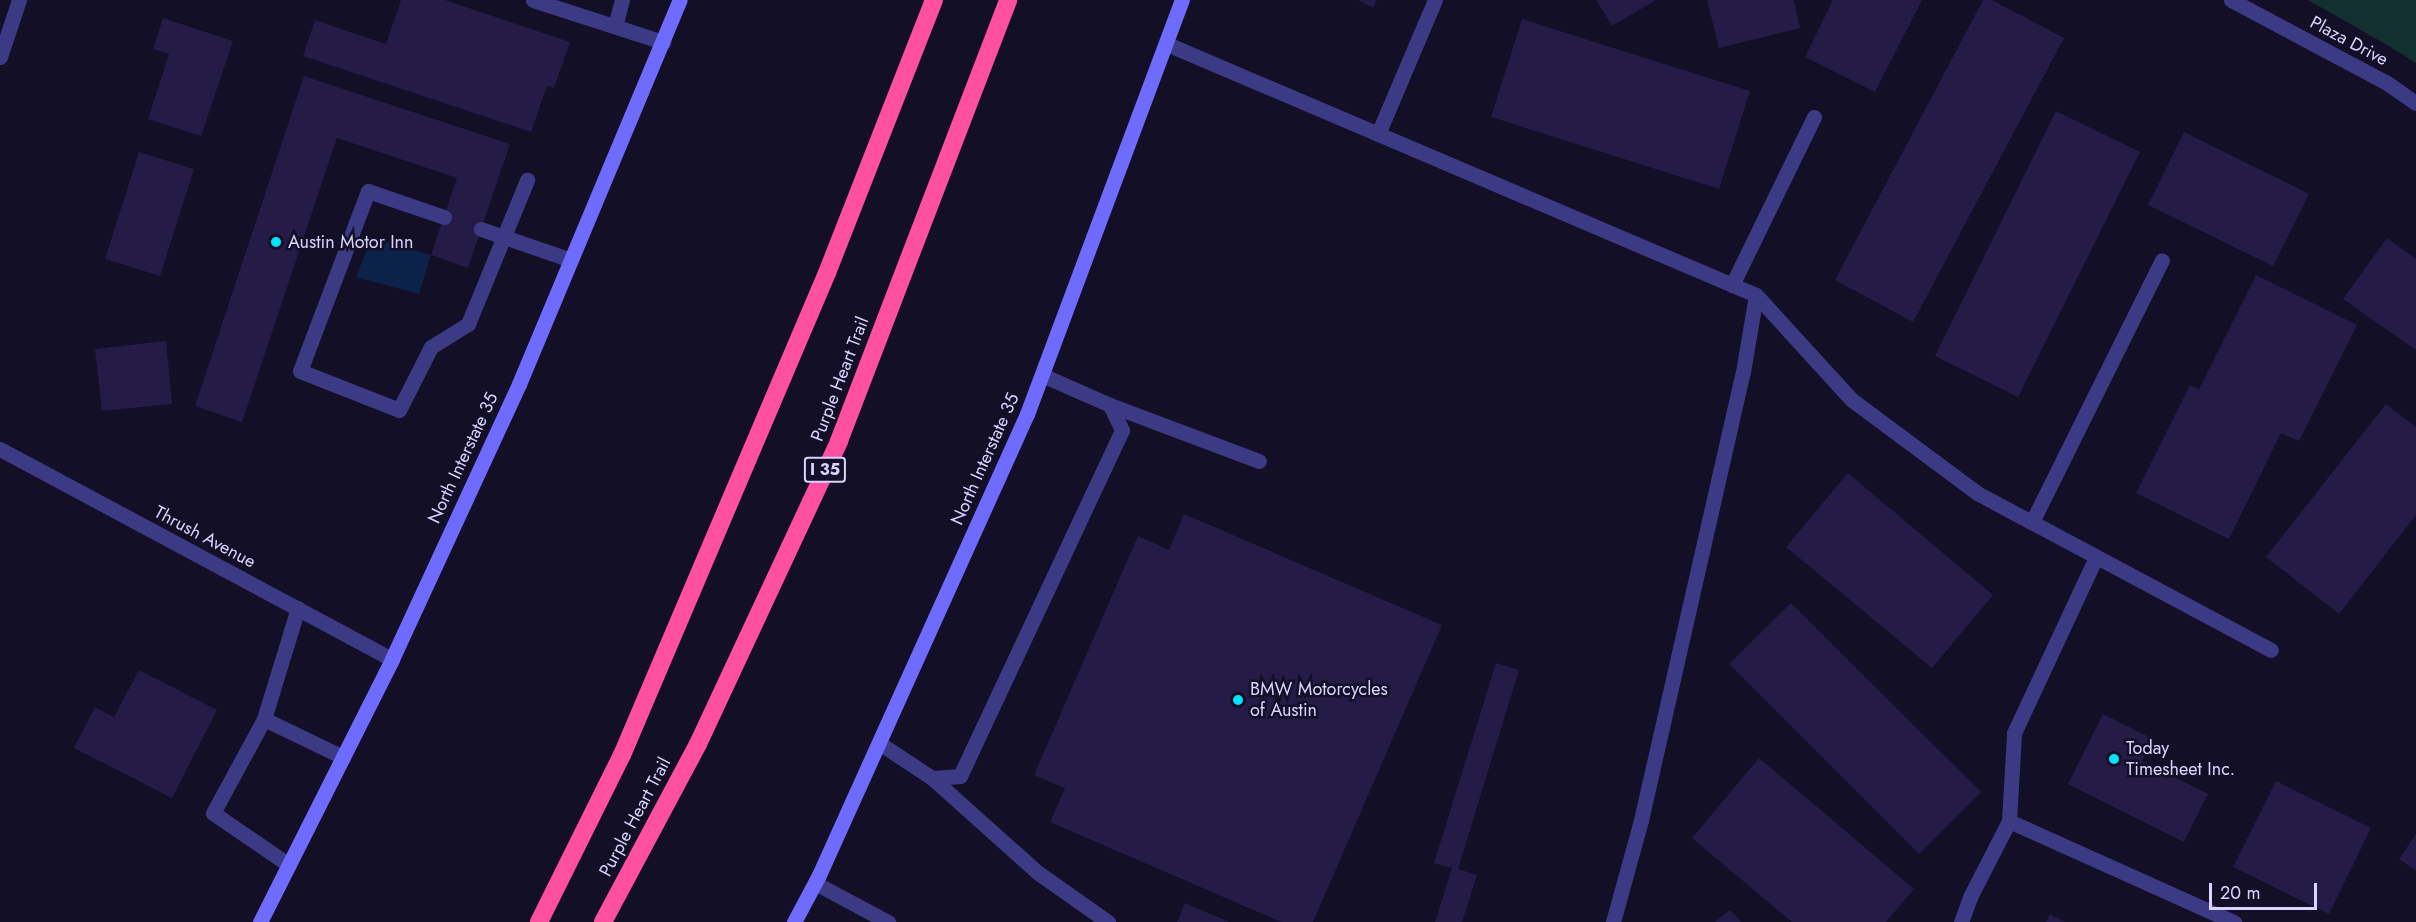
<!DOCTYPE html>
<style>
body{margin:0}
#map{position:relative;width:2416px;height:922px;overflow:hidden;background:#130f26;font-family:Jost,sans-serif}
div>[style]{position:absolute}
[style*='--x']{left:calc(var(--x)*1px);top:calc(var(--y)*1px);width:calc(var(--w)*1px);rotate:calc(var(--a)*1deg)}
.green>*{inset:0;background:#12302f}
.water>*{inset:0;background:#0c2248}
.building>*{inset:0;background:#241b47}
.service>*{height:15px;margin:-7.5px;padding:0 7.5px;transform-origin:7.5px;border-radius:7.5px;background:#3d3a85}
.minor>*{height:15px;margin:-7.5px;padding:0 7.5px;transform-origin:7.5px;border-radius:7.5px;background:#3d3a85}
.secondary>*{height:15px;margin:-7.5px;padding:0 7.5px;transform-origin:7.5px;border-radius:7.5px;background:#6f6bff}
.motorway>*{height:18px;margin:-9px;padding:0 9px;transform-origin:9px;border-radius:9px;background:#ff4fa3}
.dots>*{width:16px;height:16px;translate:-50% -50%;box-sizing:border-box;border:3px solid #130f26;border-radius:50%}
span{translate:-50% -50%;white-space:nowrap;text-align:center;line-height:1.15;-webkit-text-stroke:5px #130f26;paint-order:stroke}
.shield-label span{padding:2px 4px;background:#130f26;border:2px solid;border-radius:4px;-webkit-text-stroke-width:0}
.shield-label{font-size:16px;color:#d9d4ff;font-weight:700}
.street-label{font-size:18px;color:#d9d4ff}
.poi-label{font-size:18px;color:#d9d4ff}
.left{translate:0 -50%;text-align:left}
.scale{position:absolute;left:2209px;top:883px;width:108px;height:27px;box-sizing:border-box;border:3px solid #d9d4ff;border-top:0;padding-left:8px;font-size:18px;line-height:21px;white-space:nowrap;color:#d9d4ff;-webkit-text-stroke:4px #130f26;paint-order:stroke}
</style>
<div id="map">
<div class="green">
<div style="clip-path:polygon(2308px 0,2416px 0,2416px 63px,2387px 45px)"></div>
</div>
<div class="water">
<div style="clip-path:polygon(372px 237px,431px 255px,419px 294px,356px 277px)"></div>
</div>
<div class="building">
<div style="clip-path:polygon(401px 0,445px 0,570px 42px,554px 88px,547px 86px,531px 132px,303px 56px,315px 20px,386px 44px)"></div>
<div style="clip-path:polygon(1358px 0,1377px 0,1373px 8px)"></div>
<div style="clip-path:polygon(1596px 0,1656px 0,1612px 26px)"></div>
<div style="clip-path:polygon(1707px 0,1794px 0,1800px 28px,1719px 48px)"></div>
<div style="clip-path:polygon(1833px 0,1922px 0,1875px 92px,1805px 57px)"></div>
<div style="clip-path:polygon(1983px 0,1992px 0,2064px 38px,1913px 322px,1835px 280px)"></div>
<div style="clip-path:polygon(163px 18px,233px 41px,201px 136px,148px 119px,169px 54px,153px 49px)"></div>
<div style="clip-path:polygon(1522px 19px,1750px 91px,1719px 189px,1491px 117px)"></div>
<div style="clip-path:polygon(304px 76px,510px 144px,468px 268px,431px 255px,457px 178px,337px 138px,242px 422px,195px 406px)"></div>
<div style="clip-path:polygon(2056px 111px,2140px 152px,2018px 397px,1935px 356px)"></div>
<div style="clip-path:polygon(2184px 132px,2309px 194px,2273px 266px,2148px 205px)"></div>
<div style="clip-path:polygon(139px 152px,194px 169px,160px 276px,105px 259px)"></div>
<div style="clip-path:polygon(2387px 238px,2416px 259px,2416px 350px,2343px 299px)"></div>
<div style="clip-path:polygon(2256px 275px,2357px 325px,2299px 441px,2281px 433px,2229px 539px,2136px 493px,2190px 385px,2199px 389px)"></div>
<div style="clip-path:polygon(166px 341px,172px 404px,102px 411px,95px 349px)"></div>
<div style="clip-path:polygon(2386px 404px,2416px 427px,2416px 515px,2339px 614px,2266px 557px)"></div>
<div style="clip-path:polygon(1848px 473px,1993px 595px,1932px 668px,1786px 547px)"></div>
<div style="clip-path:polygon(1184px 514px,1442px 625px,1313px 922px,1281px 922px,1050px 822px,1065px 788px,1034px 775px,1138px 536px,1169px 550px)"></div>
<div style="clip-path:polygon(1791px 603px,1981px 792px,1919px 854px,1729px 664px)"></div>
<div style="clip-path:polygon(1496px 663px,1519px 670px,1458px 869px,1477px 875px,1462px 922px,1435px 922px,1452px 868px,1434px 863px)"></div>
<div style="clip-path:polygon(139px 670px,217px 710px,172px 798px,74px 748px,95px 707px,114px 717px)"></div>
<div style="clip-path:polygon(2103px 714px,2153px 739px,2142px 761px,2208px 794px,2184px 842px,2068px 784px)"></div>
<div style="clip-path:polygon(1759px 758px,1914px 889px,1886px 922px,1792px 922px,1692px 838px)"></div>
<div style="clip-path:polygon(2276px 781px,2371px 828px,2329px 914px,2233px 867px)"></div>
<div style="clip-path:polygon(2416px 834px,2416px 871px,2399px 859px)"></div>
<div style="clip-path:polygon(1185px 903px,1229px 922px,1177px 922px)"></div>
<div style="clip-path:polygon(1730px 910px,1741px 922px,1715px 922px)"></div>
<div style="clip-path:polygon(2050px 914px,2065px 922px,2046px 922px)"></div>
</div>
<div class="service">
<div style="--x:533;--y:0;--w:137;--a:17.9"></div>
<div style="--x:615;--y:26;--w:27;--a:-75"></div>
<div style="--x:1167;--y:44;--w:640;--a:23.08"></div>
<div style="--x:1756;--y:295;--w:142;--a:47.6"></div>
<div style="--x:1852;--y:400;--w:156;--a:36.6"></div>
<div style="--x:1977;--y:493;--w:333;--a:28.1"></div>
<div style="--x:1378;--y:134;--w:146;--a:-67"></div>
<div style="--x:444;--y:217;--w:80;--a:-161.1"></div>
<div style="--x:368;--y:191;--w:192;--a:110.7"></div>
<div style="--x:300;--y:371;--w:106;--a:21.5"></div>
<div style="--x:399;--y:410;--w:71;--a:-63.1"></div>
<div style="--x:431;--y:347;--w:44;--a:-31.9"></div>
<div style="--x:468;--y:324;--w:156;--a:-67.7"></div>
<div style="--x:481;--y:229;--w:95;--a:19"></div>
<div style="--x:1732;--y:285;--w:187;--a:-64"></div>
<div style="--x:1110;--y:405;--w:159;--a:20.6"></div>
<div style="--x:2032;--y:522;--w:292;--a:-63.6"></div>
<div style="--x:264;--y:719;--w:116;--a:-73"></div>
<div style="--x:879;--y:743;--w:64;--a:33.4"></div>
<div style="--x:932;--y:778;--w:28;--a:-4"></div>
<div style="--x:960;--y:776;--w:382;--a:-64.9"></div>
<div style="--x:1122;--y:430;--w:28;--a:-116"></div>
<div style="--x:1110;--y:405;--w:74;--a:-156.2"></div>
<div style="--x:932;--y:778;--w:141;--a:41.8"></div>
<div style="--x:1037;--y:872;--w:87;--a:35.2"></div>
<div style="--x:2009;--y:821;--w:247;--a:24.2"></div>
<div style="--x:289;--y:865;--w:92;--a:-145.6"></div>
<div style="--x:213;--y:813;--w:107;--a:-61.5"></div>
<div style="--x:264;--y:719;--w:88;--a:25.7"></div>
<div style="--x:815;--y:883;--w:83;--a:28.1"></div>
<div style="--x:1613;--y:922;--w:106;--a:-74.6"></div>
<div style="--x:1641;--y:820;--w:459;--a:-77.2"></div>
<div style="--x:1743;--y:372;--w:78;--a:-80.4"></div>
<div style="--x:1961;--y:922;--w:27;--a:-70"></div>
<div style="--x:1970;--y:897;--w:85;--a:-62.8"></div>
<div style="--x:2009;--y:821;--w:88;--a:-86.7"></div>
<div style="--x:2014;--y:733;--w:194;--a:-65"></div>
</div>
<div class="minor">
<div style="--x:2231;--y:0;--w:177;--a:28"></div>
<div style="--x:2387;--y:83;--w:35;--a:35"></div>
<div style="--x:0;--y:57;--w:60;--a:-71.6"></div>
<div style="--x:0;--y:449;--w:445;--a:28.2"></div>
</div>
<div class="secondary">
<div style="--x:260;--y:922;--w:294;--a:-63.3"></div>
<div style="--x:392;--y:659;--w:303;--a:-65.2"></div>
<div style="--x:519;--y:384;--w:416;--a:-67.3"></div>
<div style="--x:794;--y:922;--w:53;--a:-62"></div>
<div style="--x:819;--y:875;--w:506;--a:-65.72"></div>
<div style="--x:1027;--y:414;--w:442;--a:-69.5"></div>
</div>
<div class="motorway">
<div style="--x:539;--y:922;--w:186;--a:-63.6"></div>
<div style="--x:622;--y:755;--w:524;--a:-66.96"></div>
<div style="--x:827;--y:273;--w:293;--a:-68.6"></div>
<div style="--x:603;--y:922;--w:202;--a:-61.9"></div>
<div style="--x:698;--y:744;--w:334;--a:-65"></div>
<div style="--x:839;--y:441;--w:472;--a:-69"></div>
</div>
<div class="dots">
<div style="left:276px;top:242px;background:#00e5ff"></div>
<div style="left:1238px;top:700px;background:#00e5ff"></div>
<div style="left:2114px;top:759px;background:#00e5ff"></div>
</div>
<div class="shield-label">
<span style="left:825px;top:470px">I 35</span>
</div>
<div class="street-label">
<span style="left:2349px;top:41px;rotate:28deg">Plaza Drive</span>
<span style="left:840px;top:379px;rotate:-69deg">Purple Heart Trail</span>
<span style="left:463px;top:458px;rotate:-65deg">North Interstate 35</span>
<span style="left:985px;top:459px;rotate:-66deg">North Interstate 35</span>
<span style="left:205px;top:537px;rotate:28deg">Thrush Avenue</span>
<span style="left:635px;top:817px;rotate:-62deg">Purple Heart Trail</span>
</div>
<div class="poi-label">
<span class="left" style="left:288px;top:242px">Austin Motor Inn</span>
<span class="left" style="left:1250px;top:700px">BMW Motorcycles<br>of Austin</span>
<span class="left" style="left:2126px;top:759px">Today<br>Timesheet Inc.</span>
</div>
<div class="scale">20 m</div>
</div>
